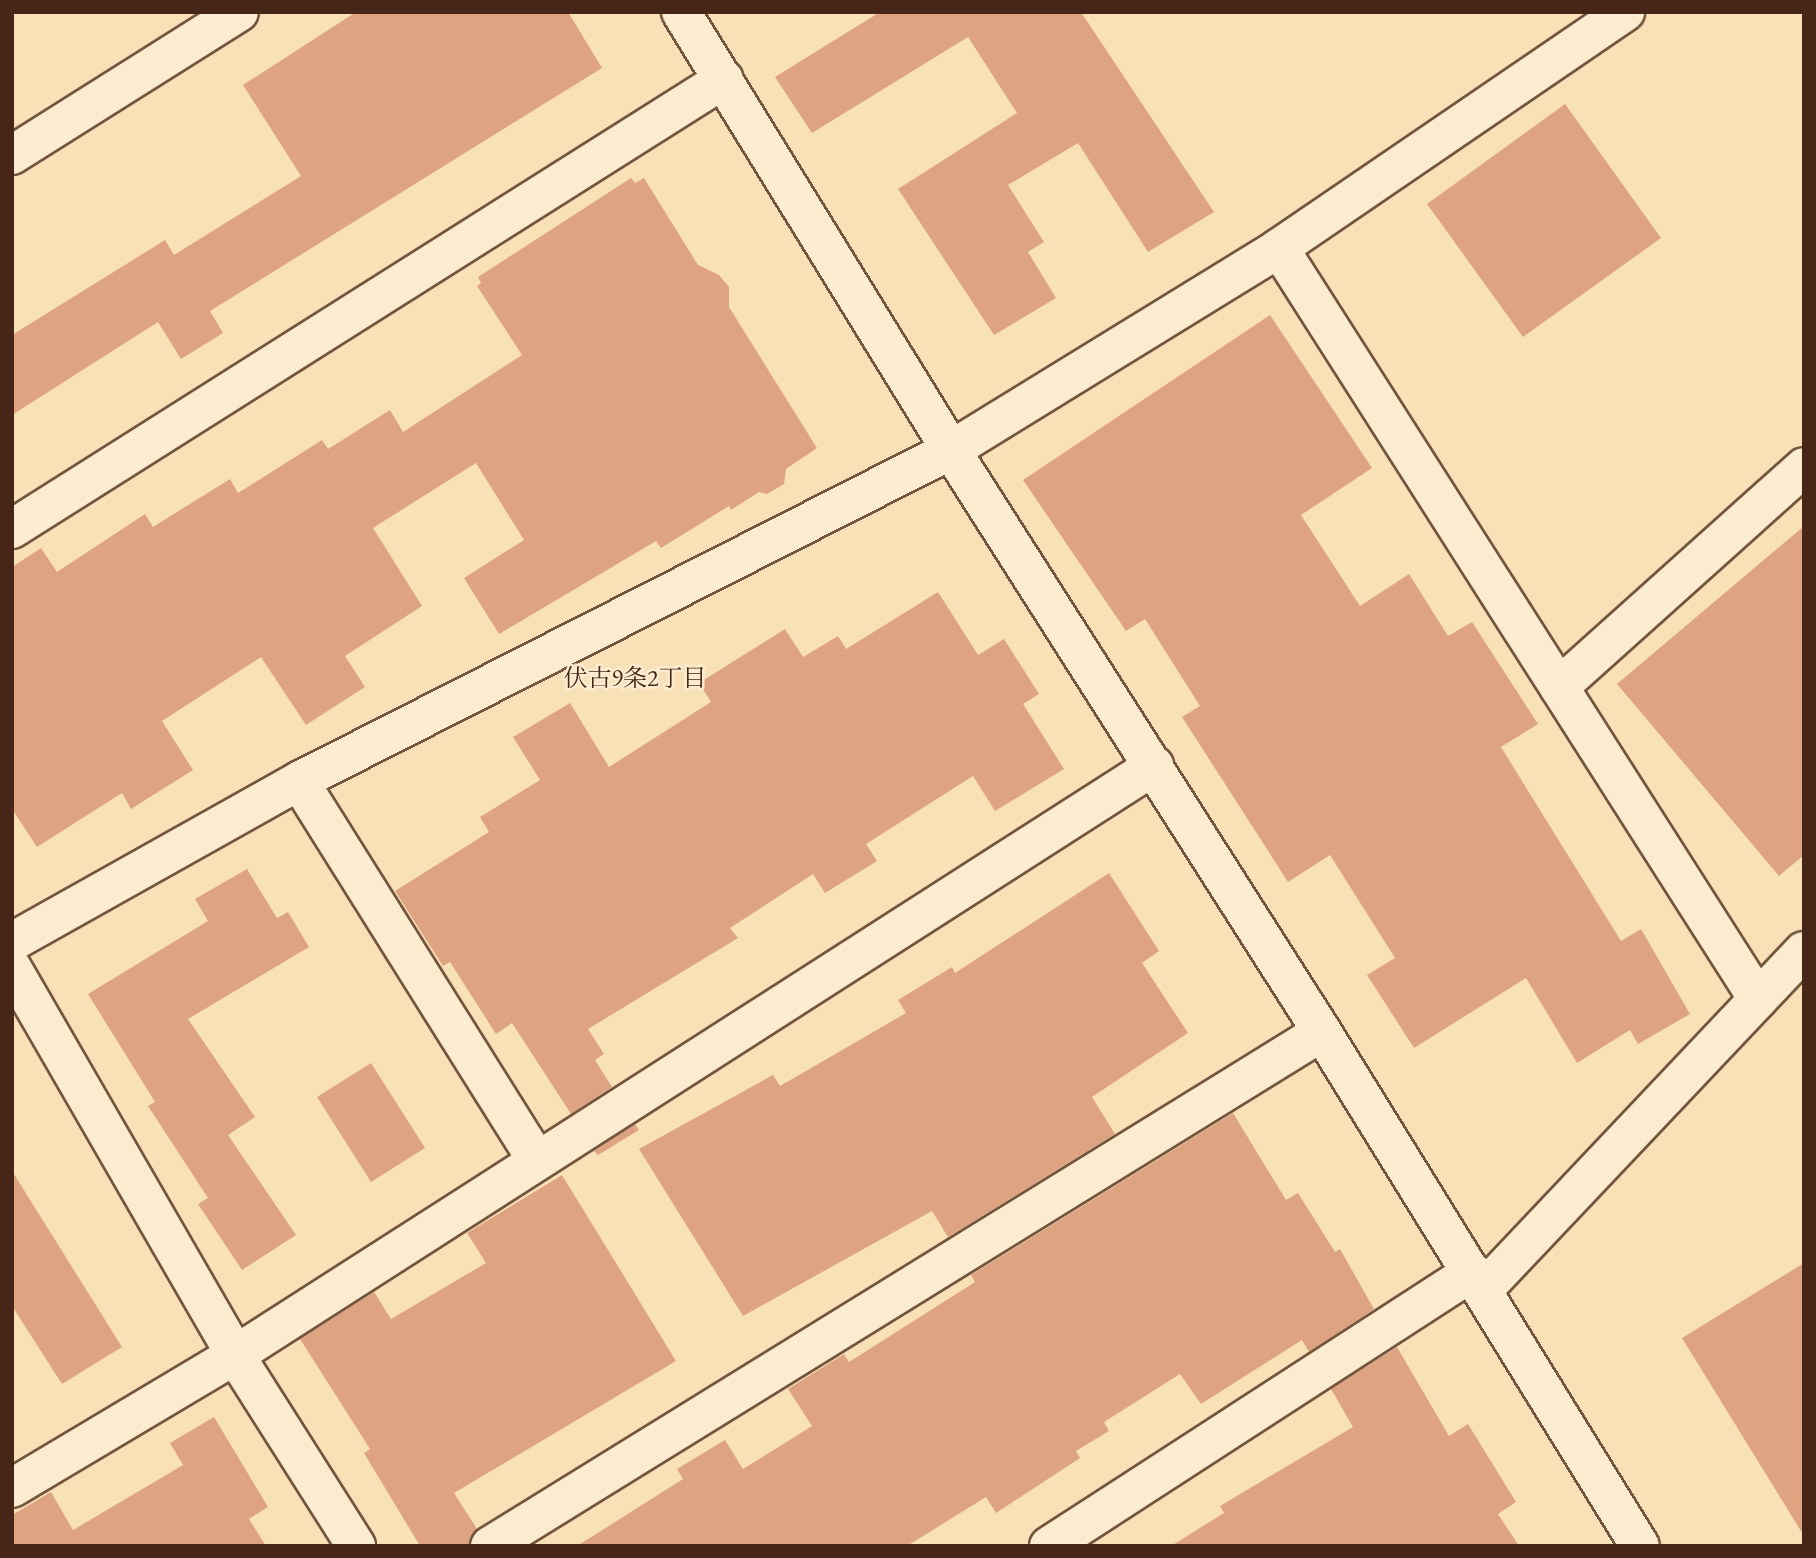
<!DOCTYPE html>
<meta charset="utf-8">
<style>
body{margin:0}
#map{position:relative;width:1816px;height:1558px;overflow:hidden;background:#f9e1b7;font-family:"EB Garamond","Noto Serif JP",serif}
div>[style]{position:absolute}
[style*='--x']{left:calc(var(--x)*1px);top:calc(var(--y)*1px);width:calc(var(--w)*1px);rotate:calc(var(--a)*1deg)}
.building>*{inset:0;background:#dea482}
.roads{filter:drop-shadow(2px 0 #74553f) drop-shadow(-2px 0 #74553f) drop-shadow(0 2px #74553f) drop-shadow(0 -2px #74553f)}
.minor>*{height:38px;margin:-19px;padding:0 19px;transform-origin:19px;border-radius:19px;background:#fbecd0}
span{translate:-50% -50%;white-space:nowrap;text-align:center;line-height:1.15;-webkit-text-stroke:5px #fbecd0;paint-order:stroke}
.neighbourhood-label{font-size:24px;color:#482617}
.frame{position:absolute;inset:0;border:14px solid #482617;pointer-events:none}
</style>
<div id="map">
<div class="building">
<div style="clip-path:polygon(356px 12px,568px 12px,602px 68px,210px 311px,223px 333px,181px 359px,158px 322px,12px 415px,12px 335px,165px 240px,174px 255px,301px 176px,243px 85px)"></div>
<div style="clip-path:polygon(880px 12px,1081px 12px,1214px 212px,1148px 252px,1078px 143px,1008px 185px,1044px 242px,1028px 252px,1056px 298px,994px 335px,898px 189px,1017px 113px,968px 37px,812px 133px,775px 77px)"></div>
<div style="clip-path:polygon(1565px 104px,1661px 238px,1523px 337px,1427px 204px)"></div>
<div style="clip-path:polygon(631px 178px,635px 183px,644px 178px,698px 265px,719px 275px,729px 287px,729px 307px,817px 448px,786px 469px,784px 484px,767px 494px,759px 492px,731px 510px,729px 506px,661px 548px,656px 541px,499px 634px,464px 578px,524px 540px,476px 463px,373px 528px,422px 606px,345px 656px,365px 687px,306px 725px,261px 657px,162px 721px,193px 770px,131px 809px,122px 793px,37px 847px,12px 809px,12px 567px,41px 548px,57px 572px,145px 514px,153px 527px,230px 479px,238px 493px,322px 440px,328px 449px,390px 410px,403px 432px,522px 355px,477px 286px,481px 283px,478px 277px)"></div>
<div style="clip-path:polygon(1270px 315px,1372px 468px,1301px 515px,1360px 606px,1409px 574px,1448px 636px,1472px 622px,1538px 724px,1501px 747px,1621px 941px,1641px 929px,1690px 1014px,1638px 1044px,1630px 1030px,1577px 1063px,1526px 978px,1414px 1048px,1367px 975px,1395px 958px,1330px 855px,1288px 882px,1182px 717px,1200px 706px,1145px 619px,1126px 631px,1023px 480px)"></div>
<div style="clip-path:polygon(1804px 526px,1804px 855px,1779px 876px,1617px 684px)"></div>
<div style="clip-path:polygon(938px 592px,978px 655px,1004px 639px,1039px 694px,1023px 704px,1064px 769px,995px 811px,973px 776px,866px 844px,877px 861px,825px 893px,813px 874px,730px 928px,738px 938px,588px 1029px,604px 1054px,595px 1060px,612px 1087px,571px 1114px,512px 1023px,496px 1034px,450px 962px,443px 966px,395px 891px,489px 832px,480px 817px,540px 780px,513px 737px,570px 703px,609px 767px,711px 702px,699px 683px,785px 629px,803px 657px,838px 636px,846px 649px)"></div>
<div style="clip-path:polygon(247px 869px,277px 918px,288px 912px,309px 947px,188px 1019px,255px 1117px,228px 1135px,296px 1235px,242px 1270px,198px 1204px,208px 1198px,148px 1106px,155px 1102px,88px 994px,208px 921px,195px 899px)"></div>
<div style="clip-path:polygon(1109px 873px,1159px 951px,1142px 963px,1188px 1033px,1092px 1097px,1115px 1134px,948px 1237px,932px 1211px,743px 1316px,639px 1149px,773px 1075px,780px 1086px,906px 1013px,898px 1000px,952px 967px,955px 973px)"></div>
<div style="clip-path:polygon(371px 1063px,425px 1148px,371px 1182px,317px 1097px)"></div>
<div style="clip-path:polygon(1233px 1113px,1286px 1200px,1298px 1193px,1335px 1252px,1340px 1249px,1374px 1309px,1309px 1352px,1302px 1340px,1201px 1404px,1180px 1374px,1104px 1422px,1109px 1431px,1076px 1451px,1080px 1458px,996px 1513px,986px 1497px,907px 1546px,577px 1546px,683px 1479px,677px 1469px,725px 1440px,743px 1469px,812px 1426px,788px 1389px,844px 1354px,849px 1362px,975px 1282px,971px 1275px)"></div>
<div style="clip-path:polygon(635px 1124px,639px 1130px,598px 1155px,594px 1151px)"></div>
<div style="clip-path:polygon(12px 1171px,122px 1347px,62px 1384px,12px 1306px)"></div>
<div style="clip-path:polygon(562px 1175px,676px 1361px,454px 1493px,477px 1529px,468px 1546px,420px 1546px,364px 1453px,370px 1449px,300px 1339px,374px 1292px,391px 1319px,486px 1263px,467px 1233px)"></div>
<div style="clip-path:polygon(1804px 1263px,1804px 1536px,1682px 1338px)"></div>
<div style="clip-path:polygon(1397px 1347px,1449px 1436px,1468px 1424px,1516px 1502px,1498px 1514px,1519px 1546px,1171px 1546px,1224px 1513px,1220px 1506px,1353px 1427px,1331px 1389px)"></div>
<div style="clip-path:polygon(214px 1417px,268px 1507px,249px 1519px,266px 1546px,12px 1546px,12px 1515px,51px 1492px,73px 1530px,183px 1465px,170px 1443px)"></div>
</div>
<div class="roads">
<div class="minor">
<div style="--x:681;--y:12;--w:515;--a:58.35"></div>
<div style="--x:951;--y:450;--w:690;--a:57.48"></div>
<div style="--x:1322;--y:1032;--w:604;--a:58.26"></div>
<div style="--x:12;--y:155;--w:268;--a:-32.2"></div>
<div style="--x:1279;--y:248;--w:891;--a:57.47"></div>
<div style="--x:12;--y:529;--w:842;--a:-32.29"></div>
<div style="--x:1559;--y:687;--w:329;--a:-41.9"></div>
<div style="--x:299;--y:781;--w:448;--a:57.9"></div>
<div style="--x:12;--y:942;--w:329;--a:-29.3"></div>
<div style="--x:299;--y:781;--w:731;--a:-26.92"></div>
<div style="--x:951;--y:450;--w:385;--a:-31.6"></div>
<div style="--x:1279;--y:248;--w:419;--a:-34.3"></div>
<div style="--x:12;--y:968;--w:447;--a:60"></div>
<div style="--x:235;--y:1355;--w:226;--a:57.6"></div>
<div style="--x:1484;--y:1289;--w:465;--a:-46.6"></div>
<div style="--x:12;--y:1488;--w:260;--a:-30.8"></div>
<div style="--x:235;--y:1355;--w:1092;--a:-32.66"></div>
<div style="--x:490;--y:1546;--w:978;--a:-31.71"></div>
<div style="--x:1049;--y:1546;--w:504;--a:-32.93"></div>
</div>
</div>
<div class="neighbourhood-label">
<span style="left:635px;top:678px">伏古9条2丁目</span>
</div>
<div class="frame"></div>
</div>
